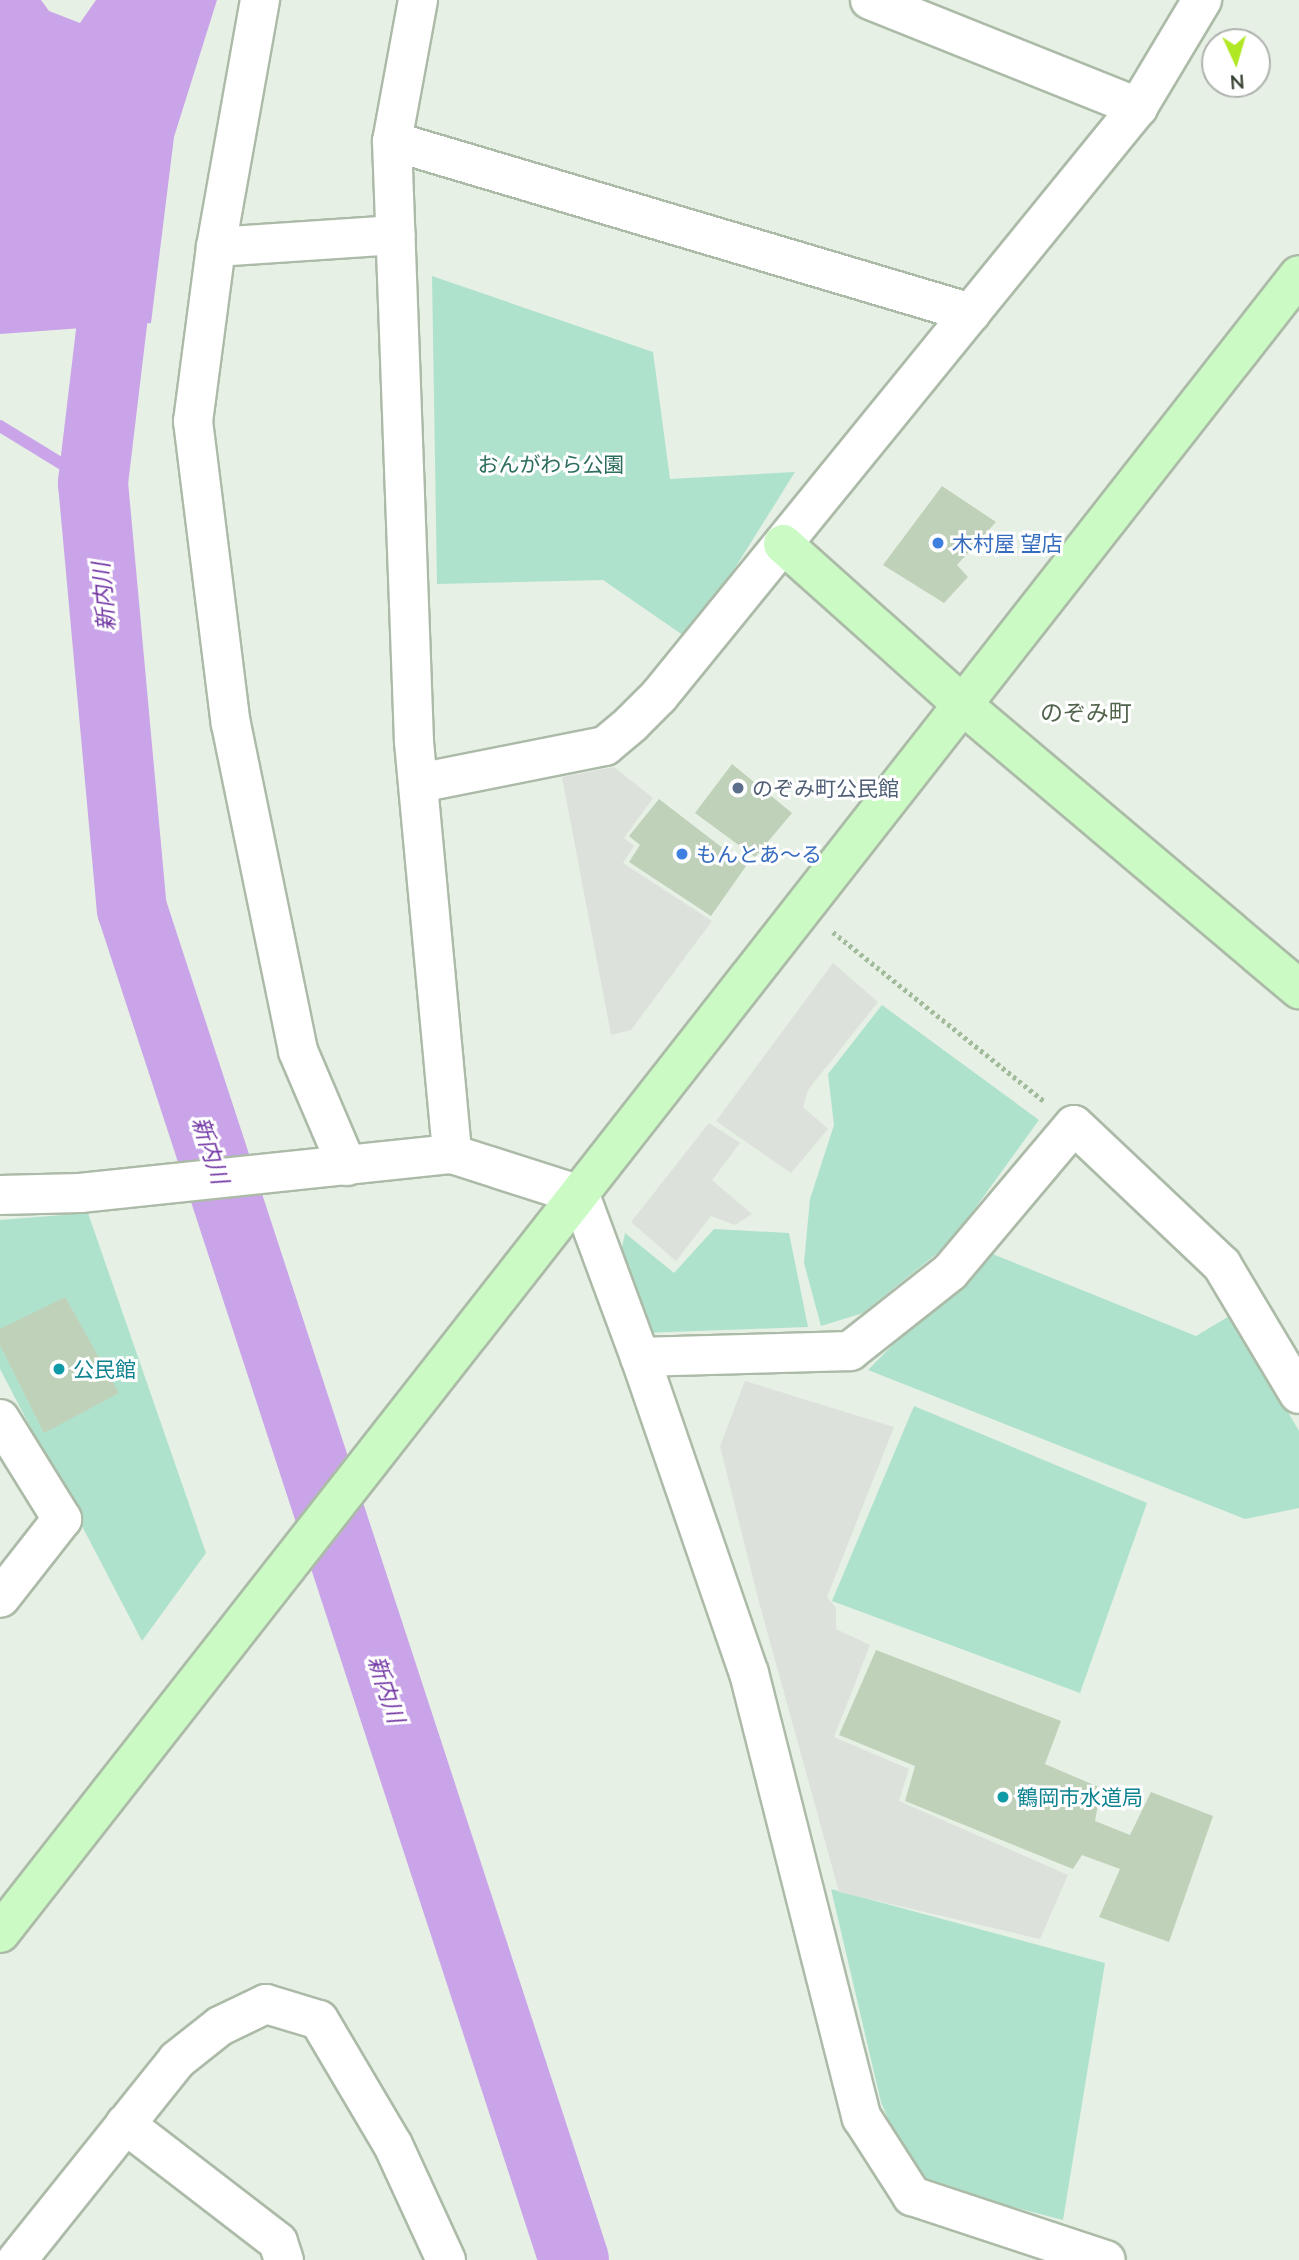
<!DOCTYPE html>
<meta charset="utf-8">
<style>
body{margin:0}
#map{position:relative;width:1299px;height:2260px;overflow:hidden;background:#e6f0e4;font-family:Lato,"Noto Sans JP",sans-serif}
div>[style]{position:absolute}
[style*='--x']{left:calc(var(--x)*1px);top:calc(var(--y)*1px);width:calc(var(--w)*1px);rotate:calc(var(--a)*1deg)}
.green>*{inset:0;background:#afe2cd}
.parking>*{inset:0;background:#dde1dc}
.water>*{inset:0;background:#c9a4e9}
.stream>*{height:12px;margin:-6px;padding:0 6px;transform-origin:6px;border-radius:6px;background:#c9a4e9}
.river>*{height:70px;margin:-35px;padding:0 35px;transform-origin:35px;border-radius:35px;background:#c9a4e9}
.building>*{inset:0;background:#c0d1ba}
.path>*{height:4.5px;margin-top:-2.25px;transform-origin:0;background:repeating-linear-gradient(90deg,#a2bb9a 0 3.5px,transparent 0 7px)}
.roads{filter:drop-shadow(2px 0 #acbba8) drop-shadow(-2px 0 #acbba8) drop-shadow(0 2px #acbba8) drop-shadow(0 -2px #acbba8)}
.street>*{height:38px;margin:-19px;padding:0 19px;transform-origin:19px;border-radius:19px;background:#fff}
.secondary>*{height:38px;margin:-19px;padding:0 19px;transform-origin:19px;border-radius:19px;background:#cbfac5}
.dots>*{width:19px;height:19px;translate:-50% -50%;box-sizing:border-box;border:4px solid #fff;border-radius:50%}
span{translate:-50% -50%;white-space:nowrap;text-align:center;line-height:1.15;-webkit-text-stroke:6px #fff;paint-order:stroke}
.park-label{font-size:21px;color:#2d6e5e}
.shop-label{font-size:21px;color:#366cbe}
.left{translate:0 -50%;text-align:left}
.service-label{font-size:21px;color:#4e5e75}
.culture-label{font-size:21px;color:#0d838f}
.water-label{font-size:23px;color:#7337a4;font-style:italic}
.neighbourhood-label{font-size:23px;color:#53644d}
.north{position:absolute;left:1201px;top:28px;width:70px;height:70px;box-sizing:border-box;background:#fff;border:2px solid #afb3ae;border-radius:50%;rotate:176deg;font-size:19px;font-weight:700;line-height:28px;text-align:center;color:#384234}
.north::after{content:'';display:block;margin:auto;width:24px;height:32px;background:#b1e824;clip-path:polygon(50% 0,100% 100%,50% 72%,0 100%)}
</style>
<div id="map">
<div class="green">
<div style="clip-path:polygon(432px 276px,653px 352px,670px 479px,795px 472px,690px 640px,603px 580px,437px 584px)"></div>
<div style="clip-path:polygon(882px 1005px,1039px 1120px,950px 1243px,863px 1313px,821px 1326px,804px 1263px,810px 1199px,834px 1125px,828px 1074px)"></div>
<div style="clip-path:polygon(88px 1213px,206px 1553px,142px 1641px,0 1369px,0 1220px)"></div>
<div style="clip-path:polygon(714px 1229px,789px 1233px,808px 1327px,644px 1333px,621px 1252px,625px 1233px,674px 1273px)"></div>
<div style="clip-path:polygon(985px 1251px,1196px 1336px,1231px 1315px,1299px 1431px,1299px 1508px,1245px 1519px,868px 1370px)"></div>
<div style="clip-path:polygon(914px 1406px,1147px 1503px,1080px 1693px,832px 1601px)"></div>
<div style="clip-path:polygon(831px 1889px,1105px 1963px,1063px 2220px,914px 2181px,881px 2102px)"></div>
</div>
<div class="parking">
<div style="clip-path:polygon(614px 767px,653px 798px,624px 838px,634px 846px,623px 863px,712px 921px,631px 1030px,611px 1035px,562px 777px)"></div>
<div style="clip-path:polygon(833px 963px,878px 1002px,808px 1090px,803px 1107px,828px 1129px,791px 1173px,716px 1121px)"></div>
<div style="clip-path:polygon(709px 1123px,740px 1143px,712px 1180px,752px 1214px,735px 1225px,711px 1216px,676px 1261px,631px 1222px)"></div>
<div style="clip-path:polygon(745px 1381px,894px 1427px,827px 1597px,836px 1608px,836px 1629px,870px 1645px,834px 1737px,909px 1769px,899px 1801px,1068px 1875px,1040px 1939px,839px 1892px,759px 1602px,720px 1446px)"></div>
</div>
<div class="water">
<div style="clip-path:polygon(0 0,41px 0,49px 11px,80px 23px,96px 0,217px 0,174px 137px,151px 323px,0 334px)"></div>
</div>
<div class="stream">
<div style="--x:0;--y:426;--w:109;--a:31.5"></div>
</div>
<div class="river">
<div style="--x:123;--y:231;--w:254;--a:96.8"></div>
<div style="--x:93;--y:483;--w:428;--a:84.8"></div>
<div style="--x:132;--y:909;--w:1421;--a:71.88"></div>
</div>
<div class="building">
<div style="clip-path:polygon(942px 486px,996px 522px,957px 565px,968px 577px,944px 603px,883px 565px)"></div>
<div style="clip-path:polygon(732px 764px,792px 813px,755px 857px,695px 813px)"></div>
<div style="clip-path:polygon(659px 799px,746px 866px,711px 916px,629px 862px,640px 845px,629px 836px)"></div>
<div style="clip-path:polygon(65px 1297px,119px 1393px,44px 1433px,0 1345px,0 1329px)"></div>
<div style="clip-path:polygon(876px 1650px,1061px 1721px,1045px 1764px,1101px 1788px,1095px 1821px,1130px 1835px,1151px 1792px,1213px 1816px,1169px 1942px,1099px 1917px,1120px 1869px,1082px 1855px,1073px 1869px,905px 1801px,915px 1766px,839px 1735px)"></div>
</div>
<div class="path">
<div style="--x:833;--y:932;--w:270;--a:38.7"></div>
</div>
<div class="roads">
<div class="street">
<div style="--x:260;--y:0;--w:251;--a:100.1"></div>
<div style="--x:216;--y:247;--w:176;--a:97.5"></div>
<div style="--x:193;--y:421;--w:305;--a:82.9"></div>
<div style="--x:231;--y:724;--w:334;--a:78.4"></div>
<div style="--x:298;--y:1051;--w:125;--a:66.9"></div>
<div style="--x:418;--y:0;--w:143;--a:100.4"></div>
<div style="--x:392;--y:141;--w:601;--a:87.9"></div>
<div style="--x:414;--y:742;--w:414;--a:84.7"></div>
<div style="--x:870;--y:0;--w:289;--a:21.8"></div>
<div style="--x:392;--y:141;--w:604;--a:16.54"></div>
<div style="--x:216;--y:247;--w:180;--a:-3.8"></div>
<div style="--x:419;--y:783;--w:190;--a:-11.3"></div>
<div style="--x:605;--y:746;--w:35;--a:-40"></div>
<div style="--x:632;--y:723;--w:38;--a:-45"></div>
<div style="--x:659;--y:696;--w:759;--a:-50.88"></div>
<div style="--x:1138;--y:107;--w:125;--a:-59.1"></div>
<div style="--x:0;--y:1195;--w:80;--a:-1.4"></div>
<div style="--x:80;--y:1193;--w:374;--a:-6"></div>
<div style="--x:452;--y:1154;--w:134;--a:17.8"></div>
<div style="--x:580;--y:1195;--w:173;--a:69.7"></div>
<div style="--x:640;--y:1357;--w:334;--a:71"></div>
<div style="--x:749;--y:1673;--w:459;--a:75.8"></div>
<div style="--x:862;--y:2118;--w:93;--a:57.3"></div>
<div style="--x:912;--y:2196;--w:204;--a:18.3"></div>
<div style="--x:640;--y:1357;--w:210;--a:-1.6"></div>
<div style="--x:850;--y:1351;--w:127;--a:-38.3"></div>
<div style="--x:950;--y:1272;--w:192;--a:-49.9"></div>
<div style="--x:1074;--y:1125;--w:204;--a:43.4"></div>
<div style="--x:1222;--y:1265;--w:150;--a:59.2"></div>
<div style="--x:0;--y:1419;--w:118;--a:58.2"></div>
<div style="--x:62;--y:1519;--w:100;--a:128.1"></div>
<div style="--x:125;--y:2124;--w:193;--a:37.6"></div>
<div style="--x:278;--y:2242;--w:19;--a:72"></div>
<div style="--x:17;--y:2260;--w:256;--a:-51.3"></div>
<div style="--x:177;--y:2060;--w:55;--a:-38.3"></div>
<div style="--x:220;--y:2026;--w:51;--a:-25.6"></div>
<div style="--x:266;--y:2004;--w:55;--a:16.8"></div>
<div style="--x:319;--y:2020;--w:145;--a:59.4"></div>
<div style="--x:393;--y:2145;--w:127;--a:65.3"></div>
</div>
<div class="secondary">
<div style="--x:783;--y:544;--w:243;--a:41.8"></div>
<div style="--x:964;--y:706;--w:439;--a:40.2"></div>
<div style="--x:0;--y:1933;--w:2106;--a:-51.92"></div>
</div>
</div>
<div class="dots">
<div style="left:938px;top:543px;background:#3f7fe0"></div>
<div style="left:738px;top:788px;background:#5c6f8a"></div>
<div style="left:682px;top:854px;background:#3f7fe0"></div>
<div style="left:59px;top:1369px;background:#0f9aa8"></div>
<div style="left:1003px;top:1797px;background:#0f9aa8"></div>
</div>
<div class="park-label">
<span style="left:551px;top:464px">おんがわら公園</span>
</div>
<div class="shop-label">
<span class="left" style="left:952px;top:543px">木村屋 望店</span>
<span class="left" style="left:696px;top:854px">もんとあ～る</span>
</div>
<div class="service-label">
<span class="left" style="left:752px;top:788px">のぞみ町公民館</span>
</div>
<div class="culture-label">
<span class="left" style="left:73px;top:1369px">公民館</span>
<span class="left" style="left:1017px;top:1797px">鶴岡市水道局</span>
</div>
<div class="water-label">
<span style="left:103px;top:597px;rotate:-95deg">新内川</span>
<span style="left:211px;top:1150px;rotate:72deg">新内川</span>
<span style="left:387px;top:1689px;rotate:72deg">新内川</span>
</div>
<div class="neighbourhood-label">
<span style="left:1086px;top:712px">のぞみ町</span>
</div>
<div class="north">N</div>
</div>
